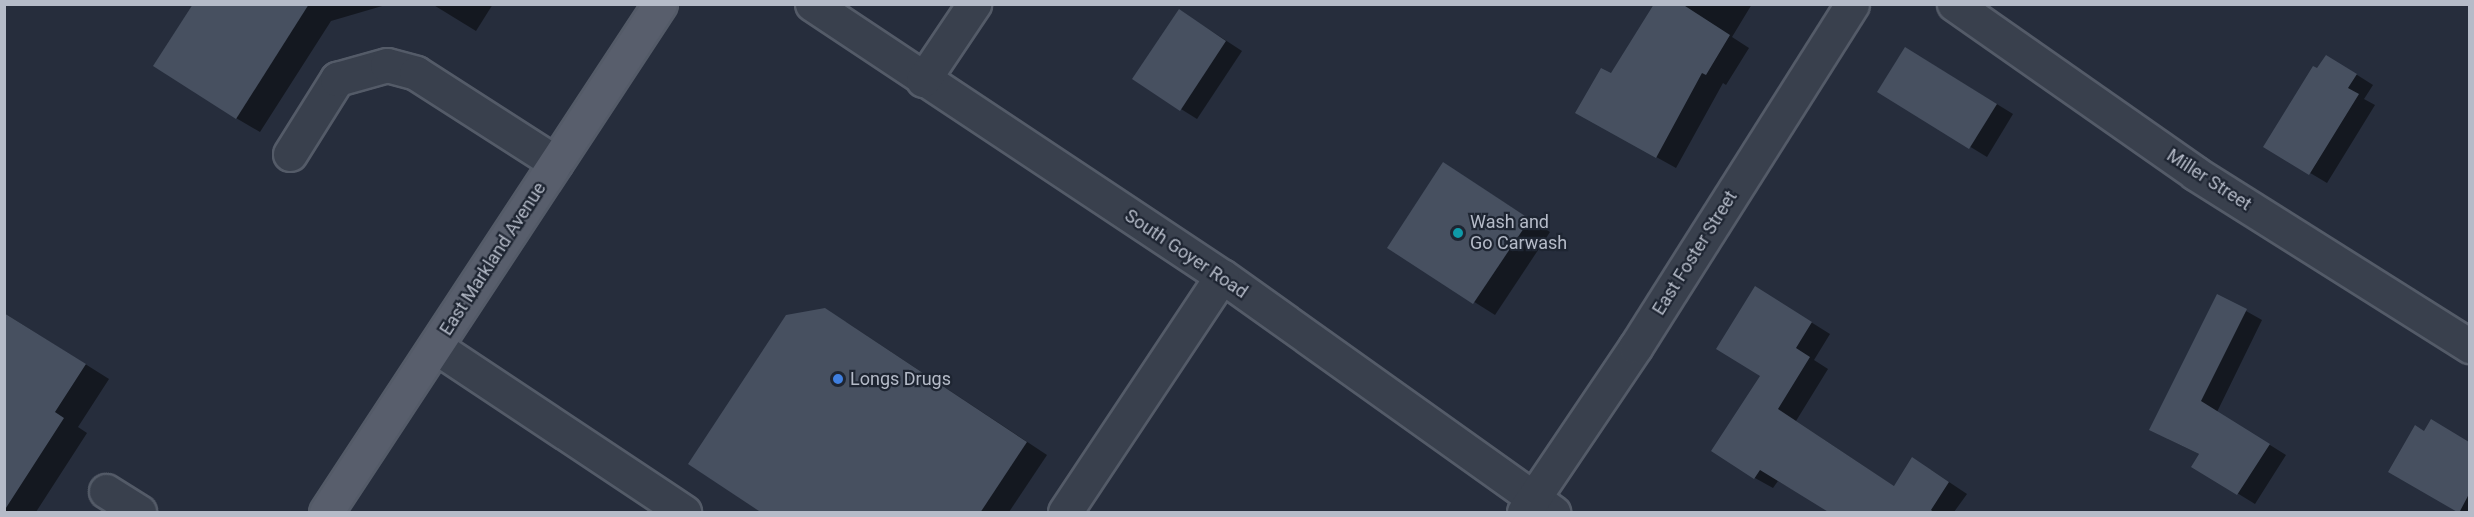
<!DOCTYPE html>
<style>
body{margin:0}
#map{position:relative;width:2474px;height:517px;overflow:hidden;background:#262d3c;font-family:Roboto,sans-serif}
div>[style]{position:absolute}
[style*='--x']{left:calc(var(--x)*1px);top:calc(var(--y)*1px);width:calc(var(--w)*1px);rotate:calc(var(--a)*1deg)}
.shadow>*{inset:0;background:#0007}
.building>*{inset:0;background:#475060}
.roads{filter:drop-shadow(2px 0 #545b68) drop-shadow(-2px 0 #545b68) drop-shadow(0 2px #545b68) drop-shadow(0 -2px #545b68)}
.minor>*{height:33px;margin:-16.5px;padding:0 16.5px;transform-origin:16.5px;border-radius:16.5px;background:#39404d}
.major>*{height:33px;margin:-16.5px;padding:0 16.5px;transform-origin:16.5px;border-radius:16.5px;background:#585e6c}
.dots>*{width:16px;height:16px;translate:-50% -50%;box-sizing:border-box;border:3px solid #1e2532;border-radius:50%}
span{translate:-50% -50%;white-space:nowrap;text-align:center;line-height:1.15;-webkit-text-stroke:4.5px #1e2532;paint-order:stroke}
.street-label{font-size:18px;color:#b5bbc8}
.poi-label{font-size:18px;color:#b5bbc8}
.left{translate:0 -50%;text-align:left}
.frame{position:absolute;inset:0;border:6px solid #b5bbc8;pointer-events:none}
</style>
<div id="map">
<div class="shadow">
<div style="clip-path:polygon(195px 4px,389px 4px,331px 21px,260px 132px,236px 118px)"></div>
<div style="clip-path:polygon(432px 4px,493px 4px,476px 31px)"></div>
<div style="clip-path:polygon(1657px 4px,1752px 4px,1732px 37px,1749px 48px,1726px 85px,1723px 83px,1676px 168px,1597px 124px,1612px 75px)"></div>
<div style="clip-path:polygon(1196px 21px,1242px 51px,1197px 119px,1181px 109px)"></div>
<div style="clip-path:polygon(1922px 58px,2013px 114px,1987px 157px,1879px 91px)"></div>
<div style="clip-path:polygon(2343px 66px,2373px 85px,2364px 99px,2375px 105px,2327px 183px,2265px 146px,2318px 70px)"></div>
<div style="clip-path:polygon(1444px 164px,1550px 232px,1495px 315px,1389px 248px)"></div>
<div style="clip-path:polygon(1774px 299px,1830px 334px,1814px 360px,1828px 369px,1796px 421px,1895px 487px,1931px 470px,1967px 494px,1954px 512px,1833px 512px,1778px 481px,1773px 488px,1755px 478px,1762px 376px)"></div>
<div style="clip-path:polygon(2246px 311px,2262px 320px,2217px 412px,2286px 455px,2255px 504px,2193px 466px,2201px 455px,2168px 439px)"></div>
<div style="clip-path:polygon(4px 313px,109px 379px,78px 427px,87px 433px,36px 512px,4px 512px)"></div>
<div style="clip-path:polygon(846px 322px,1047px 455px,1009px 512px,765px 512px)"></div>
<div style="clip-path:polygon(2431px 421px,2470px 443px,2470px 512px,2458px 512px,2425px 432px)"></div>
</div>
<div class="building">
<div style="clip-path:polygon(193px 4px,309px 4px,236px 119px,153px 66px)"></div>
<div style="clip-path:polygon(1654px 4px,1682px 4px,1730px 35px,1706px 75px,1702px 73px,1656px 158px,1575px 113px,1601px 68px,1611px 73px)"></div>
<div style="clip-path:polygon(1179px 9px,1226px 41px,1180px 111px,1132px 79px)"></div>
<div style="clip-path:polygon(1905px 47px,1997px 104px,1969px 149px,1877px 92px)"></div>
<div style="clip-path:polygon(2326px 55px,2357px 74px,2348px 88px,2359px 94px,2309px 175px,2263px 147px,2313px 66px,2317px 68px)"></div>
<div style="clip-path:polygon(1443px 162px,1530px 219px,1473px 304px,1387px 248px)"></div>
<div style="clip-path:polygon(1755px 286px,1812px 322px,1796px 348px,1810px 357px,1778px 409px,1894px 486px,1912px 457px,1949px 482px,1931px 510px,1935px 513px,1830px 513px,1760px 470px,1754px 479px,1711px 451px,1760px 376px,1716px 349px)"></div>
<div style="clip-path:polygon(2217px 294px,2247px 309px,2201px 401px,2270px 444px,2237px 495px,2191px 467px,2199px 454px,2149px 430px)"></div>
<div style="clip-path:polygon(825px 308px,1027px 442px,980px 513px,762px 513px,688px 464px,786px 315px)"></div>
<div style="clip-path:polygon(4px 313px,86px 364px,55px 412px,64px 418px,4px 511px)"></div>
<div style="clip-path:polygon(2431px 419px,2469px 442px,2469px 494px,2459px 513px,2388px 472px,2415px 425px,2424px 431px)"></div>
</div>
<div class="roads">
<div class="minor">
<div style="--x:812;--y:4;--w:492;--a:33.6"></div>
<div style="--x:1222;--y:276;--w:407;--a:35.5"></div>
<div style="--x:1954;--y:4;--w:294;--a:35"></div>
<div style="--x:2195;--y:173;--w:325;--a:32.2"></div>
<div style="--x:923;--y:80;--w:92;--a:-56.1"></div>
<div style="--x:290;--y:154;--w:89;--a:-57.9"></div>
<div style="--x:337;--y:79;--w:52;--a:-15.6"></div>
<div style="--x:387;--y:65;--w:30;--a:15"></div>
<div style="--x:416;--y:73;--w:166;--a:32.7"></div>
<div style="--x:436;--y:347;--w:298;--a:33.6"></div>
<div style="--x:106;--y:491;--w:39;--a:32"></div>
<div style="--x:1065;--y:512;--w:283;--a:-56.4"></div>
<div style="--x:1524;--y:512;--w:200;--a:-56"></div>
<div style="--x:1636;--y:346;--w:404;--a:-57.7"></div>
</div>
<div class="major">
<div style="--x:326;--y:512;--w:608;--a:-56.68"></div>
</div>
</div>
<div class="dots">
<div style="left:1458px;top:233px;background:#0f9aa8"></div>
<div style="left:838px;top:379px;background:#3f7fe0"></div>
</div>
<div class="street-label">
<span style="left:2209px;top:180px;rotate:33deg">Miller Street</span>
<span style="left:1695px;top:253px;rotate:-58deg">East Foster Street</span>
<span style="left:1186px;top:254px;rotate:34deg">South Goyer Road</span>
<span style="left:493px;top:259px;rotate:-57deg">East Markland Avenue</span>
</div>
<div class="poi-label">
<span class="left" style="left:1470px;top:233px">Wash and<br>Go Carwash</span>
<span class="left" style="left:850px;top:379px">Longs Drugs</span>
</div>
<div class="frame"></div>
</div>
